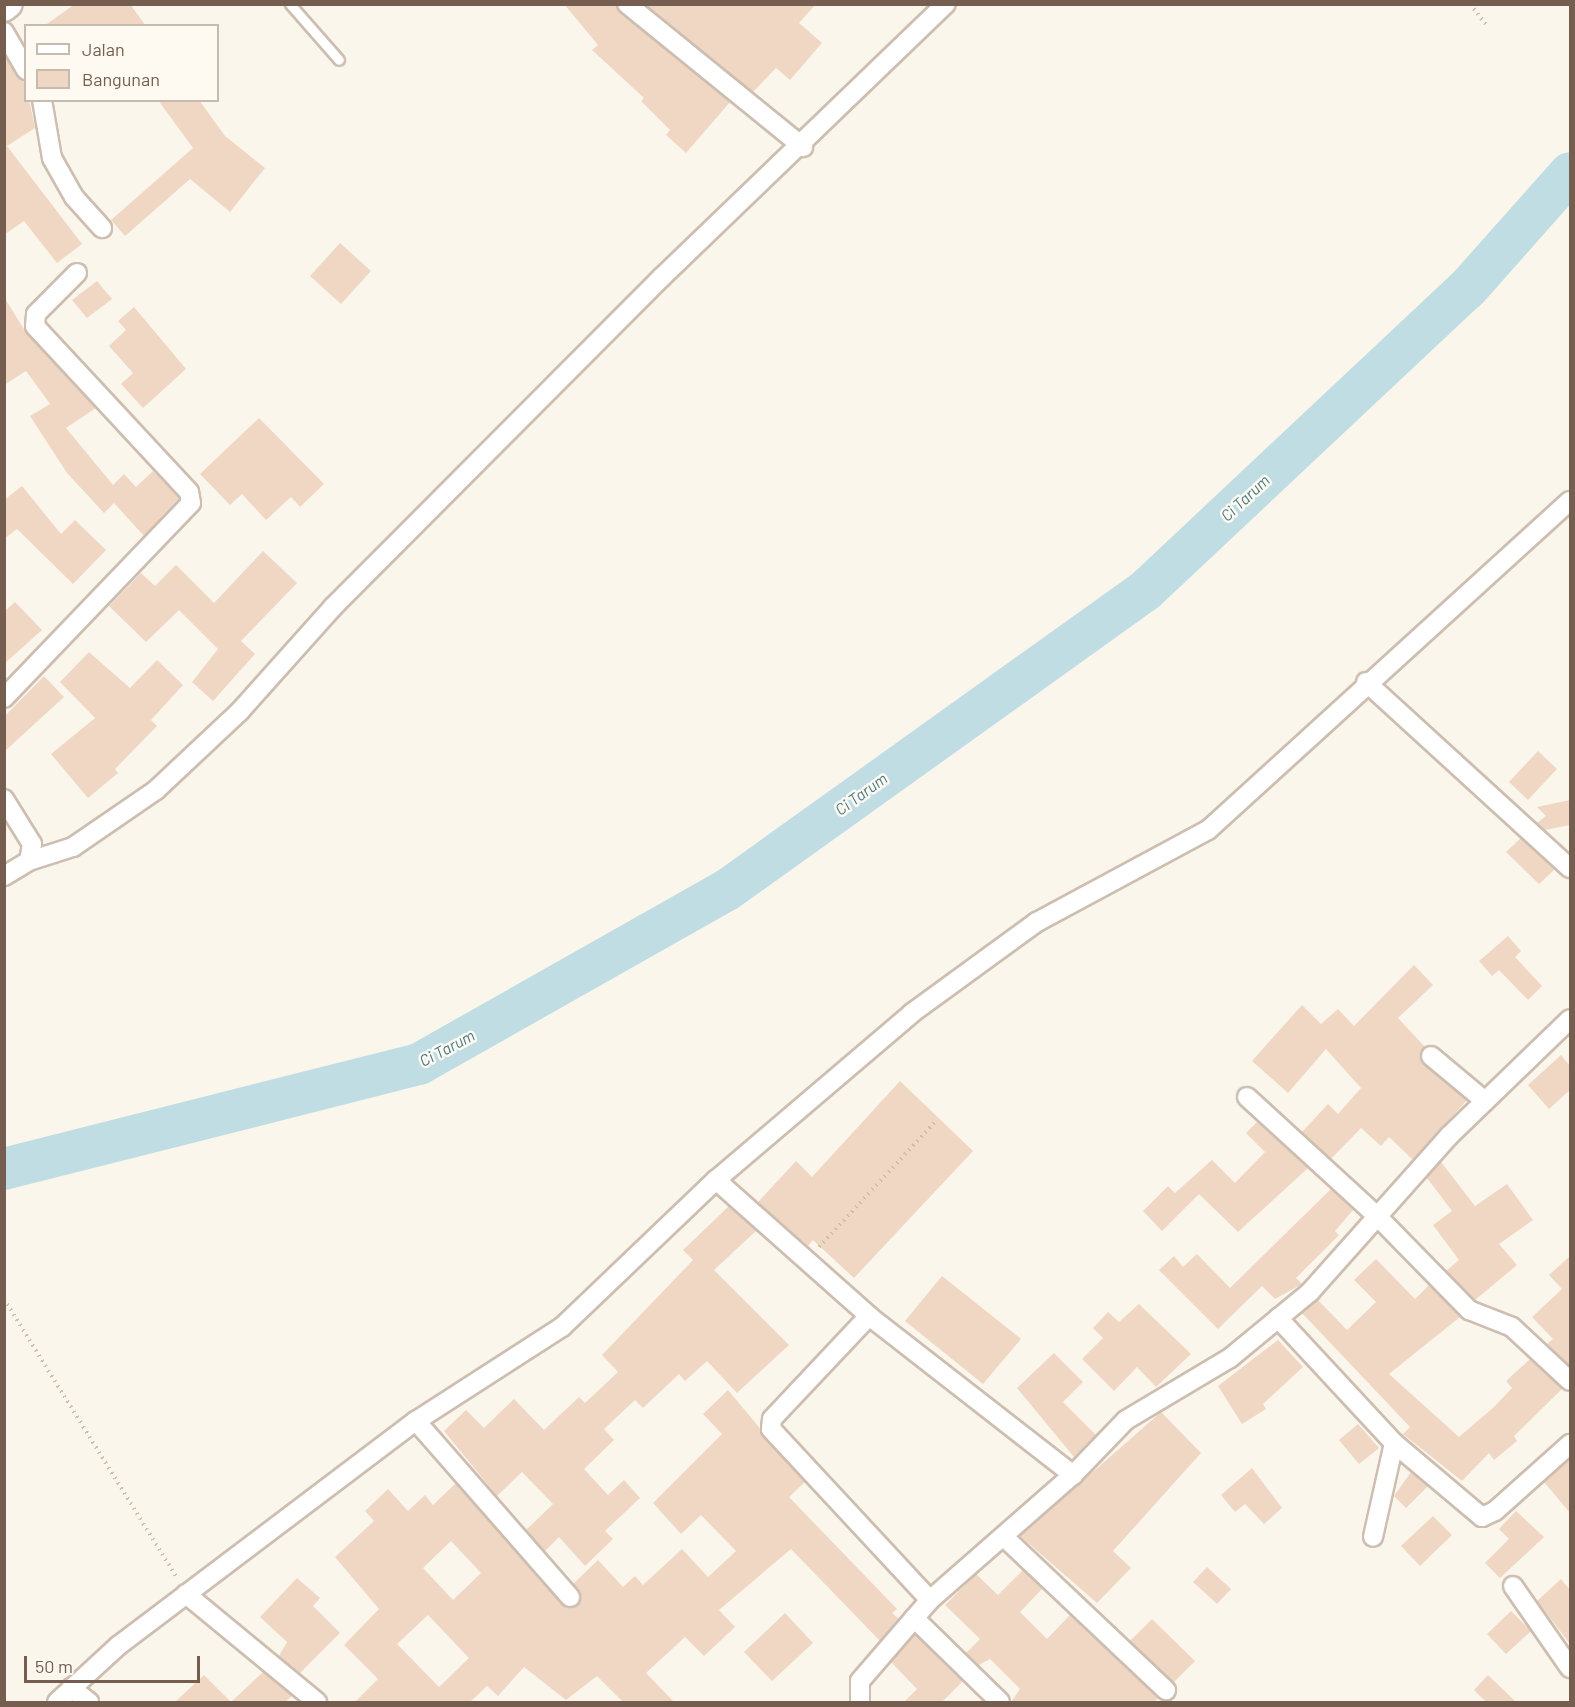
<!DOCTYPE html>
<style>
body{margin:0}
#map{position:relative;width:1575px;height:1707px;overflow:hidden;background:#fbf6eb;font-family:Barlow,sans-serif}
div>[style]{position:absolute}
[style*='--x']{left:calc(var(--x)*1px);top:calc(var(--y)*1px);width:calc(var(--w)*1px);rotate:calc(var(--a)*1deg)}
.river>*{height:42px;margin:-21px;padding:0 21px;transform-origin:21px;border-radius:21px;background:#c0dde4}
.building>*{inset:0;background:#efd7c4}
.path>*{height:4px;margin-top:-2px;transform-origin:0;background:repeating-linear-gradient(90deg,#d4bba7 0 1.5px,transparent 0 6px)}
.roads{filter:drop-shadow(2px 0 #cdbeb1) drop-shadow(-2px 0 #cdbeb1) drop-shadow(0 2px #cdbeb1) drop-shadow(0 -2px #cdbeb1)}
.lane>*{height:9px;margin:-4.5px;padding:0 4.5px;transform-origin:4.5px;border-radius:4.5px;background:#fff}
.street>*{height:18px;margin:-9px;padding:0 9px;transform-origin:9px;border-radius:9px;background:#fff}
.secondary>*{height:26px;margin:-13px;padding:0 13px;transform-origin:13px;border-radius:13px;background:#fff}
span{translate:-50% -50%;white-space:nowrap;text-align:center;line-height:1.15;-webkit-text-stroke:5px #fef9f1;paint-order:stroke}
.water-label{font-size:16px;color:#4a7985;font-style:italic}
.frame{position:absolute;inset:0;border:6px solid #755e4f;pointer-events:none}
.legend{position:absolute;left:24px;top:24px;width:195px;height:78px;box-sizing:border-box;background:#fef9f1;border:2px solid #c7bbb0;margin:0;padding:8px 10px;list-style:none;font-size:18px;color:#755e4f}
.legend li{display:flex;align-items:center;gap:12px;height:30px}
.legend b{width:30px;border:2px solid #c7bbb0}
.scale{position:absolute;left:24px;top:1656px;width:176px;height:27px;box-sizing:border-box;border:3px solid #755e4f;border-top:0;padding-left:8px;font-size:18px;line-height:21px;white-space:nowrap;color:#755e4f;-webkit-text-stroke:4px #fef9f1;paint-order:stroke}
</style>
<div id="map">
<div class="river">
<div style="--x:4;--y:1169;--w:428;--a:-14.2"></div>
<div style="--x:419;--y:1064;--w:354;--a:-29.5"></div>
<div style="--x:727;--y:890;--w:515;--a:-35.6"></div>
<div style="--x:1146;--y:590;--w:440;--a:-43.2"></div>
<div style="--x:1467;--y:289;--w:155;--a:-48.4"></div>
</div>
<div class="building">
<div style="clip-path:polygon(75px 4px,130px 4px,146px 26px,44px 26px)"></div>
<div style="clip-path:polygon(564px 4px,616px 4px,730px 102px,686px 153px,666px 135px,670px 130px,641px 101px,644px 98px,592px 50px,598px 45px)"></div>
<div style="clip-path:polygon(645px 4px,816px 4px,799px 23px,822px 43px,790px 80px,776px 68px,753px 92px)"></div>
<div style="clip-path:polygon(4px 55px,26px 85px,35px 128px,7px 146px,82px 244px,57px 263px,24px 221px,4px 235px)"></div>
<div style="clip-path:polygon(158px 100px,199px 100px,225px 136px,265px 168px,230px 212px,190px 179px,125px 236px,111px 220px,193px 148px)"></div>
<div style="clip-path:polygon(340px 243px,371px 271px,341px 304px,310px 276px)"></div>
<div style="clip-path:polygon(97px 281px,112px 299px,87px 318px,72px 300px)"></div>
<div style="clip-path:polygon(4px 297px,27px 334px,96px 408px,66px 428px,113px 485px,124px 474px,136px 487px,153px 471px,179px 498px,144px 536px,114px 503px,104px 513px,67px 473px,30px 416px,50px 404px,26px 371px,4px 385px)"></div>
<div style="clip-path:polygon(134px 307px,186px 369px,143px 408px,121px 384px,133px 373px,109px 346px,126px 330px,118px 321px)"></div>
<div style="clip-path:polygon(259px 418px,324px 484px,300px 507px,291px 497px,266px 520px,242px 494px,230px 505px,200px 474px)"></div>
<div style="clip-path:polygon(22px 486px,61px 534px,75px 520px,106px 550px,73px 584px,17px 529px,4px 539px,4px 500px)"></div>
<div style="clip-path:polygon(263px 551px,297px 583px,241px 641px,255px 654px,213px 701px,192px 682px,218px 649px,179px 610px,146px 642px,109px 606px,141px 573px,155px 586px,176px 565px,214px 603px)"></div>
<div style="clip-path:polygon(15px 602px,42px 630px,4px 664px,4px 612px)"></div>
<div style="clip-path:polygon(89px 652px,130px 688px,157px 660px,183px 685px,151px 720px,157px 726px,115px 769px,118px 773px,88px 798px,51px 754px,95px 718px,60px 682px)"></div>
<div style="clip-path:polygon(44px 676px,64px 697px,4px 752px,4px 717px)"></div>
<div style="clip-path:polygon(1538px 751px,1557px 769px,1528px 800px,1509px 782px)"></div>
<div style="clip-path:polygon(1570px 800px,1570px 825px,1545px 830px,1537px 823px,1546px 816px,1537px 807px)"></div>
<div style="clip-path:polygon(1521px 838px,1555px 869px,1539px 884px,1506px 852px)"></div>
<div style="clip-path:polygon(1508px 936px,1521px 951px,1515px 957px,1542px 986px,1528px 1000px,1499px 970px,1492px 976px,1479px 961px)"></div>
<div style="clip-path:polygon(1414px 965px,1433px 985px,1398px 1018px,1425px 1047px,1420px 1055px,1423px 1064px,1467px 1100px,1413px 1160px,1389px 1137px,1381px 1146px,1361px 1128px,1331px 1159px,1302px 1132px,1328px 1104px,1338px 1114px,1361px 1088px,1326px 1049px,1288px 1093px,1252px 1061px,1302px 1005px,1321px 1024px,1338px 1009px,1354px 1026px)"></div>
<div style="clip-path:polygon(1561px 1055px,1570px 1066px,1570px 1090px,1549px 1109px,1528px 1085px)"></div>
<div style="clip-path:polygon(900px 1081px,973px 1151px,854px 1278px,813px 1240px,808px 1246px,758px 1202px,796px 1161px,812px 1177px)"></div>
<div style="clip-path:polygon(1257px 1122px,1308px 1168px,1238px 1232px,1199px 1194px,1162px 1231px,1143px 1211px,1168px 1186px,1175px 1193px,1212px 1160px,1235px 1183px,1265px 1152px,1246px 1133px)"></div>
<div style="clip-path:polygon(1441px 1162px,1475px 1206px,1507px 1184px,1533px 1220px,1499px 1244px,1517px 1265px,1475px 1300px,1446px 1271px,1459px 1260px,1433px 1225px,1452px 1211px,1427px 1178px)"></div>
<div style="clip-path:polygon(1331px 1189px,1353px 1210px,1335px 1231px,1339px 1235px,1296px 1278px,1302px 1284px,1275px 1299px,1262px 1286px,1218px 1329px,1159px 1270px,1174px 1256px,1183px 1267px,1197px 1254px,1230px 1288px)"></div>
<div style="clip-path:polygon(729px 1206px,756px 1231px,714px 1270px,789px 1345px,737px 1393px,707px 1361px,685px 1381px,679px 1374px,643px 1408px,635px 1400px,604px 1429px,614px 1440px,584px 1469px,608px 1495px,624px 1480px,640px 1498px,605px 1531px,613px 1539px,585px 1566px,559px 1537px,545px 1551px,526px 1530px,553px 1504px,522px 1472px,497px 1496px,444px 1431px,466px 1410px,484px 1428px,514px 1399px,544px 1430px,579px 1397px,585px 1403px,618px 1372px,602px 1355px,693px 1260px,683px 1250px)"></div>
<div style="clip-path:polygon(1570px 1256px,1570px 1366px,1547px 1344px,1553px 1339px,1532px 1317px,1562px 1289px,1549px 1275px)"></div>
<div style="clip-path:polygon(1376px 1259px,1415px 1299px,1429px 1285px,1460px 1317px,1389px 1374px,1459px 1437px,1494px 1407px,1512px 1388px,1506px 1381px,1530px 1359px,1562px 1389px,1514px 1436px,1517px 1441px,1494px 1460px,1489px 1453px,1462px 1481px,1403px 1434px,1410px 1427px,1302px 1313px,1318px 1300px,1347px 1330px,1376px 1302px,1354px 1280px)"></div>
<div style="clip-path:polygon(942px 1276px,1021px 1339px,983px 1384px,905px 1321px)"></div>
<div style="clip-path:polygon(1139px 1304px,1191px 1354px,1156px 1387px,1137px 1367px,1114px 1391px,1082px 1359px,1103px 1338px,1093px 1328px,1108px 1312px,1119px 1322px)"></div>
<div style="clip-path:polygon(1278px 1340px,1303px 1367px,1263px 1404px,1266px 1409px,1242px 1424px,1218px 1386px)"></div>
<div style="clip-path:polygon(1054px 1353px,1083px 1382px,1063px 1402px,1096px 1435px,1074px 1457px,1017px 1388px)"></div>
<div style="clip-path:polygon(evenodd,728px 1390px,805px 1482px,789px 1497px,897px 1609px,892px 1613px,899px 1619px,880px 1641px,791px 1549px,719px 1610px,735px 1627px,704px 1656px,685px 1637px,646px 1673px,674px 1702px,623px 1702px,597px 1676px,566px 1700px,524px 1667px,498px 1696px,487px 1686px,470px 1702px,355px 1702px,378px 1679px,344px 1645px,379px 1609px,335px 1557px,374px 1521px,365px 1511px,388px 1489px,408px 1511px,425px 1495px,433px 1505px,456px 1483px,567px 1608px,581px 1600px,573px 1584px,598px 1560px,623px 1587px,635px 1576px,643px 1585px,682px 1549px,708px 1577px,736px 1551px,701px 1515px,681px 1534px,653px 1503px,722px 1434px,703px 1414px,728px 1390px,451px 1541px,481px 1573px,453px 1600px,423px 1568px,451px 1541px,728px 1390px,428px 1615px,469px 1658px,439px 1687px,397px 1644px,428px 1615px)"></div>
<div style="clip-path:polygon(1161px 1412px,1201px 1453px,1113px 1551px,1131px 1568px,1097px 1603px,1020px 1536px)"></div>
<div style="clip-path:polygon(1358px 1424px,1379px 1448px,1359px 1464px,1339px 1440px)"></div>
<div style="clip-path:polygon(1570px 1459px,1570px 1513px,1544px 1482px)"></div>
<div style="clip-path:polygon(1252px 1468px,1282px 1508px,1264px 1524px,1245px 1504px,1235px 1512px,1221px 1495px)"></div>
<div style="clip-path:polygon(1411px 1472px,1428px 1486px,1406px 1508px,1394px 1496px)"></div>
<div style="clip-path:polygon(1516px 1511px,1544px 1537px,1500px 1578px,1485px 1563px,1509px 1539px,1499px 1529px)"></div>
<div style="clip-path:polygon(1433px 1516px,1452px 1535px,1420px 1566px,1401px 1546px)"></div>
<div style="clip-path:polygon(1207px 1567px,1231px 1589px,1217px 1604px,1193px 1582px)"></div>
<div style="clip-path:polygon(1023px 1570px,1042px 1589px,1020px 1612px,1047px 1639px,1070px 1615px,1158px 1698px,1154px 1702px,1011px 1702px,1020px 1689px,990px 1659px,979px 1665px,966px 1653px,980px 1639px,945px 1605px,976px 1574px,998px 1595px)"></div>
<div style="clip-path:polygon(297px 1578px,320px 1598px,313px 1606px,340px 1633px,300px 1673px,279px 1656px,287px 1642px,260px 1617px)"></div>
<div style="clip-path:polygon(1561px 1579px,1570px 1590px,1570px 1644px,1537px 1601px)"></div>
<div style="clip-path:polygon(1511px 1611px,1531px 1631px,1506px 1654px,1487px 1634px)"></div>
<div style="clip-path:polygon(785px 1613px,813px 1643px,772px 1681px,744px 1652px)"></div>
<div style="clip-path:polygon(1152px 1619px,1195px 1661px,1174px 1682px,1130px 1641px)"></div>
<div style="clip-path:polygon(915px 1635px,963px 1681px,942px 1702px,904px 1702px,917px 1689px,891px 1662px)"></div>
<div style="clip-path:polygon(263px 1672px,292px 1696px,285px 1702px,175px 1702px,204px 1675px,231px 1702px)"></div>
<div style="clip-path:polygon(1488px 1675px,1516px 1702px,1486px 1702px,1474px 1690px)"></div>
</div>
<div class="path">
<div style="--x:1470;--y:4;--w:29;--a:52"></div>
<div style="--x:819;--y:1247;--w:171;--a:-47.1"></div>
<div style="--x:4;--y:1299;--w:326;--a:58.2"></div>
</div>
<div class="roads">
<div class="lane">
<div style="--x:290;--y:4;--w:74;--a:48.8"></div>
</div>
<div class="street">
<div style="--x:627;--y:4;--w:227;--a:39.1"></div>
<div style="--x:4;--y:32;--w:44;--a:59.9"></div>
<div style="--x:42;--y:100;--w:59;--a:80.2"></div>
<div style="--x:52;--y:158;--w:45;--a:60.6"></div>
<div style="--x:74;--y:197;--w:42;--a:47.9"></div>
<div style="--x:1366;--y:682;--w:276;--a:42.4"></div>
<div style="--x:4;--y:698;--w:270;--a:-46.2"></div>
<div style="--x:191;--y:503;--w:11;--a:-100"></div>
<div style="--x:189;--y:492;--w:226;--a:-132.9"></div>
<div style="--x:35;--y:326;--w:12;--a:-85"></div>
<div style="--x:36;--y:314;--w:58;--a:-45"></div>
<div style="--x:4;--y:799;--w:53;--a:58.1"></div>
<div style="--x:32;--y:844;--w:17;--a:100"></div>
<div style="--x:29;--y:861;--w:29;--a:149"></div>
<div style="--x:29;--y:861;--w:46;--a:-17.7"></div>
<div style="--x:73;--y:847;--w:101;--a:-34.5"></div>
<div style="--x:156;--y:790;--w:115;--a:-43.2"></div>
<div style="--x:240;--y:711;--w:140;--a:-48.2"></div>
<div style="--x:333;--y:607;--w:466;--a:-45.1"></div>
<div style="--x:662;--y:277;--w:394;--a:-43.9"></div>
<div style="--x:1431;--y:1056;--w:70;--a:39.8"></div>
<div style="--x:1247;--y:1097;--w:176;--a:42.5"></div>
<div style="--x:1377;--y:1216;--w:132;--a:45.6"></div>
<div style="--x:1469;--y:1310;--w:46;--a:21.6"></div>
<div style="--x:1512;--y:1327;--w:79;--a:43"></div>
<div style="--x:716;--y:1180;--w:205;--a:41.6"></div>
<div style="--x:869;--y:1316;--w:259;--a:37.9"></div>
<div style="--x:869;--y:1316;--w:141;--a:133.3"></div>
<div style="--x:772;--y:1419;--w:10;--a:96"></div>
<div style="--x:771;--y:1429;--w:233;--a:47.1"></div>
<div style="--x:1278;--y:1318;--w:171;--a:47.1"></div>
<div style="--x:1394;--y:1443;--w:96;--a:102.6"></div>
<div style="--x:416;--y:1421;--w:234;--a:48.8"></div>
<div style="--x:1394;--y:1443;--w:115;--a:40.1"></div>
<div style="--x:1482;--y:1517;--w:14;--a:-25"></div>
<div style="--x:1495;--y:1511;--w:101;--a:-41.8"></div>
<div style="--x:1004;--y:1537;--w:223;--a:43.4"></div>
<div style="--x:1513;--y:1586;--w:100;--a:55.2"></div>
<div style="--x:186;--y:1594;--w:170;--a:39.5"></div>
<div style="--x:914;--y:1618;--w:120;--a:44.3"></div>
<div style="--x:71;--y:1688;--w:23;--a:38"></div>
<div style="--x:57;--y:1702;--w:83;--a:-42.6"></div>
<div style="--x:118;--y:1646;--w:373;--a:-37.1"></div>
<div style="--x:416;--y:1421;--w:174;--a:-32.8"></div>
<div style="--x:562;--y:1327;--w:213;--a:-43.7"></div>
<div style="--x:716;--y:1180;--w:257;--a:-40.4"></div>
<div style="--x:912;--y:1013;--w:155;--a:-36.1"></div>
<div style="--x:1037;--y:922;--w:194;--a:-28.3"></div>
<div style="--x:1208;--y:830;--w:489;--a:-42.3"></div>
<div style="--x:860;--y:1702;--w:21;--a:-90"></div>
<div style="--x:860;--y:1681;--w:107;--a:-49.2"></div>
<div style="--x:930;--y:1600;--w:190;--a:-41.2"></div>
<div style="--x:1073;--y:1475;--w:76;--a:-46.1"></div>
<div style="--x:1126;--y:1420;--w:121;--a:-30.8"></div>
<div style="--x:1230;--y:1358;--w:104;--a:-39.5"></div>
<div style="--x:1310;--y:1292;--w:209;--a:-48.3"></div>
<div style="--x:1449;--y:1136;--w:168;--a:-44"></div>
</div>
<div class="secondary">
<div style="--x:4;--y:8;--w:6;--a:-39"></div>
</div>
</div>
<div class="water-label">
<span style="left:1245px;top:498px;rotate:-43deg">Ci Tarum</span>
<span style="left:861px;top:794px;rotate:-36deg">Ci Tarum</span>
<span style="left:447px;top:1048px;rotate:-28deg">Ci Tarum</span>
</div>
<div class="frame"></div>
<ul class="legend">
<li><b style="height:8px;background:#fff"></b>Jalan</li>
<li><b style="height:16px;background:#efd7c4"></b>Bangunan</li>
</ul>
<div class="scale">50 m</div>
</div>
